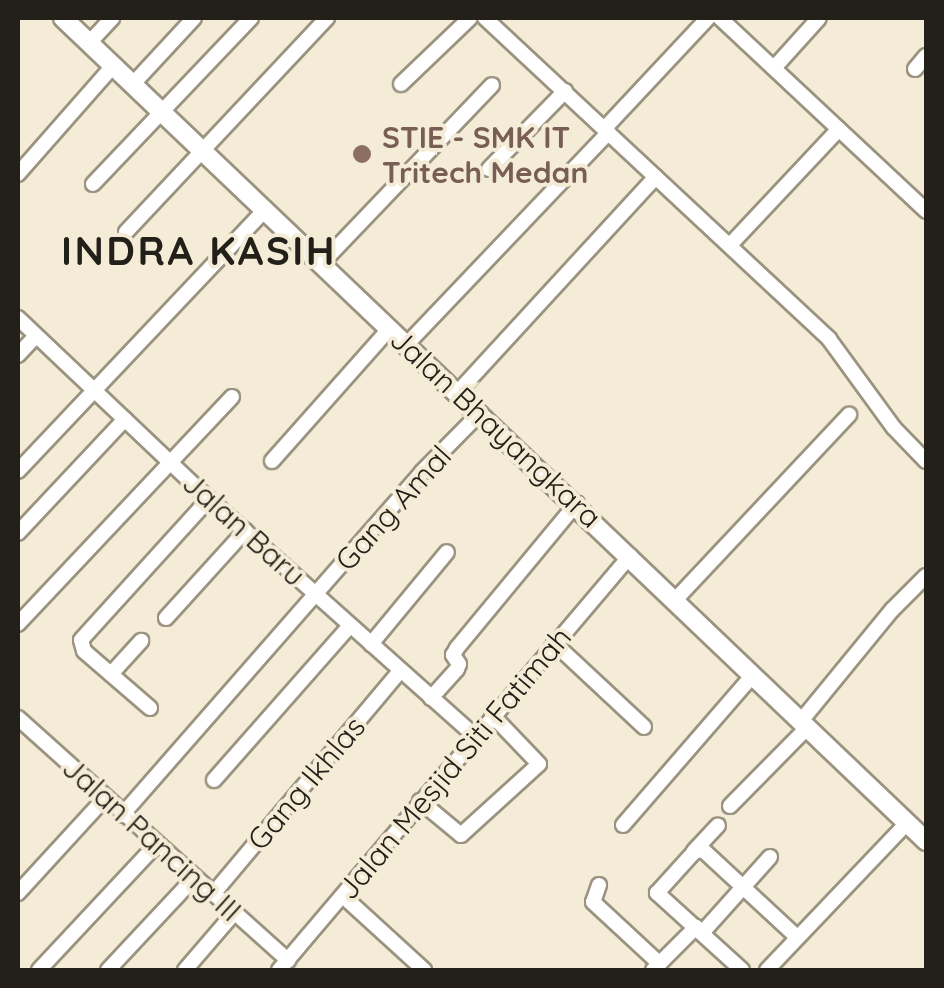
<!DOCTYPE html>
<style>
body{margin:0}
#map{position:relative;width:944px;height:988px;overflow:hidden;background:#f5ecd7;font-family:Quicksand,sans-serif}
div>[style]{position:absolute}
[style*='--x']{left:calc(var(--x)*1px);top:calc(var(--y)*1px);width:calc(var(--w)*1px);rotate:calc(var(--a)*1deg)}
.roads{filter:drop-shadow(2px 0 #9b9380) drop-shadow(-2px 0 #9b9380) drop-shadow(0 2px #9b9380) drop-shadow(0 -2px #9b9380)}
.minor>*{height:14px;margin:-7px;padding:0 7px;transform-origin:7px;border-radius:7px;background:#fff}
.major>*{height:18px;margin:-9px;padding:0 9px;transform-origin:9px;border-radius:9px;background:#fff}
.dots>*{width:28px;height:28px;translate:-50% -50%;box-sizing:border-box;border:5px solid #f5ecd7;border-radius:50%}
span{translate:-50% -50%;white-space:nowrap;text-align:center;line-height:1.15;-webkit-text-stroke:8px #f5ecd7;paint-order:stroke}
.education-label{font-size:30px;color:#785e54;font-weight:700}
.left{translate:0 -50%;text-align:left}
.street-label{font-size:30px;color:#232019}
.district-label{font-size:40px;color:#232019;font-weight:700;letter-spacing:2.5px}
.frame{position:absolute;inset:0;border:20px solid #232019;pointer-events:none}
</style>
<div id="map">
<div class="roads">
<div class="minor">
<div style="--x:485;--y:18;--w:471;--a:43"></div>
<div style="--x:829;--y:339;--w:110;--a:53.9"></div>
<div style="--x:894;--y:428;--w:46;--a:45.9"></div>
<div style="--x:720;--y:18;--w:282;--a:43.1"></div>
<div style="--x:89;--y:43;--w:34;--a:-47"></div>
<div style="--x:774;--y:68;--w:67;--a:-48"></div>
<div style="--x:915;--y:69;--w:17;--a:-50"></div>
<div style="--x:401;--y:84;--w:95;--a:-43.7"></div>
<div style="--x:132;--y:85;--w:91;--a:-47.2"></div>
<div style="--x:605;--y:128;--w:151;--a:-46.9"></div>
<div style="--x:489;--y:169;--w:109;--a:-45.7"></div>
<div style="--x:18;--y:174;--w:144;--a:-48.7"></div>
<div style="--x:93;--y:184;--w:229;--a:-46.4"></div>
<div style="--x:126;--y:232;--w:294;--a:-46.8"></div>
<div style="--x:730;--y:245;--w:159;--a:-46.8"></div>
<div style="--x:322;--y:263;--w:246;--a:-46.3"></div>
<div style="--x:18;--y:318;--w:263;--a:43.5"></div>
<div style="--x:209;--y:499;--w:355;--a:41.7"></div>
<div style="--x:408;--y:343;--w:291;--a:-46.4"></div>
<div style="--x:18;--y:355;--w:26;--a:-47"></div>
<div style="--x:458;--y:392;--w:292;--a:-47.4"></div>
<div style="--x:272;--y:461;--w:178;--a:-48.4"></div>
<div style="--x:18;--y:471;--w:359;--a:-46.6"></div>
<div style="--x:18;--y:533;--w:156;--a:-46.8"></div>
<div style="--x:676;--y:599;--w:253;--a:-46.8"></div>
<div style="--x:166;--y:618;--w:118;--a:-47.8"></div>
<div style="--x:18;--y:624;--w:312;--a:-46.7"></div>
<div style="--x:554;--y:643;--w:123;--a:43"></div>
<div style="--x:371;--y:644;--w:119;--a:-50.4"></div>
<div style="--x:111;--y:674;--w:45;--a:-47.7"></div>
<div style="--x:431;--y:698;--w:39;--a:-48"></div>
<div style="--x:457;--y:669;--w:5;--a:-68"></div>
<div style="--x:459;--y:664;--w:11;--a:-124"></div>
<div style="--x:453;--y:655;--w:8;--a:-60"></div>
<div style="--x:457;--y:648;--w:188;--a:-50.4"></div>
<div style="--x:150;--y:708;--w:87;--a:-139.2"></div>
<div style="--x:84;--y:651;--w:11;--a:-105"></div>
<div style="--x:81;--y:640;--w:190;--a:-47.8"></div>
<div style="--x:18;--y:718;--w:363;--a:41.9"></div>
<div style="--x:801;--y:721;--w:144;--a:-50.7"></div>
<div style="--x:892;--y:610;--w:48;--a:-45"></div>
<div style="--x:214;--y:780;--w:205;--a:-48.6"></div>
<div style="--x:420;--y:801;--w:53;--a:39.7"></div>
<div style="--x:461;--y:835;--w:105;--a:-42.3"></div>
<div style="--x:539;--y:764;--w:68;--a:-133.8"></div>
<div style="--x:730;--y:806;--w:110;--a:-45.4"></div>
<div style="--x:122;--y:815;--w:456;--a:-48.8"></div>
<div style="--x:422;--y:472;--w:83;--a:-45.5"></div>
<div style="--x:623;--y:825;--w:198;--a:-49.1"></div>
<div style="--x:694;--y:851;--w:35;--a:-47"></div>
<div style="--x:599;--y:885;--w:18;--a:109"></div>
<div style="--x:593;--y:902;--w:91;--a:42.8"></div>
<div style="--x:18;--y:893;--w:127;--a:-47.5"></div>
<div style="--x:213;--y:894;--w:291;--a:-50"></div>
<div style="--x:343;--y:896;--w:110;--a:42.4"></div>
<div style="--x:702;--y:933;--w:102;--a:-48.2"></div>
<div style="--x:39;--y:970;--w:171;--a:-46.9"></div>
<div style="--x:108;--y:970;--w:126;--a:-46.9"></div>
<div style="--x:185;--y:970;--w:75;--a:-49.3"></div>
<div style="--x:279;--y:970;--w:543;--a:-49.71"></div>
<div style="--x:653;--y:970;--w:61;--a:-45"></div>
<div style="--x:742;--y:970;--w:115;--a:-137.8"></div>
<div style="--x:657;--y:893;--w:55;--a:-47.9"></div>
<div style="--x:694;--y:852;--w:9;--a:-13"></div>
<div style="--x:703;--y:850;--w:127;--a:42.8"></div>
<div style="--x:767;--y:970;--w:204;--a:-46.4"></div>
</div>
<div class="major">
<div style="--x:63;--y:18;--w:1193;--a:43.64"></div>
</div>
</div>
<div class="dots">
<div style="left:362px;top:154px;background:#8d6e63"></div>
</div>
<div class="education-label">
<span class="left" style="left:382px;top:154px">STIE - SMK IT<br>Tritech Medan</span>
</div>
<div class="street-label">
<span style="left:496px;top:428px;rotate:43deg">Jalan Bhayangkara</span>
<span style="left:393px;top:508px;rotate:-48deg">Gang Amal</span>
<span style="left:244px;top:529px;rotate:42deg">Jalan Baru</span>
<span style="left:454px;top:763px;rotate:-50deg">Jalan Mesjid Siti Fatimah</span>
<span style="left:306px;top:783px;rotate:-50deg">Gang Ikhlas</span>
<span style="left:152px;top:839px;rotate:42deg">Jalan Pancing III</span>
</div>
<div class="district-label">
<span style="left:199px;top:250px">INDRA KASIH</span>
</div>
<div class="frame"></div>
</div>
